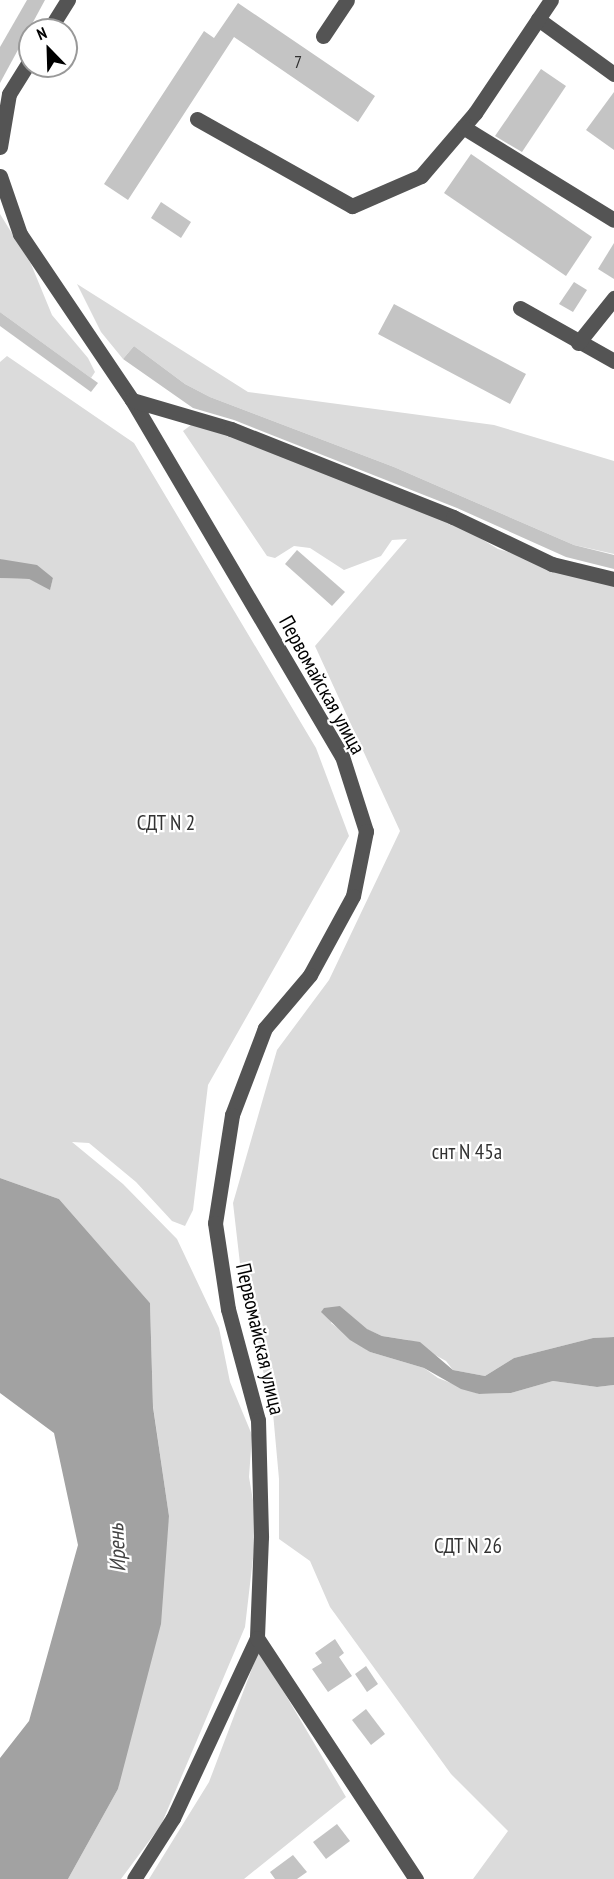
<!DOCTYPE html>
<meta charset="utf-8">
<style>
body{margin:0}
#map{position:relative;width:614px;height:1879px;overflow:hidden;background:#fff;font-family:"PT Sans Narrow",sans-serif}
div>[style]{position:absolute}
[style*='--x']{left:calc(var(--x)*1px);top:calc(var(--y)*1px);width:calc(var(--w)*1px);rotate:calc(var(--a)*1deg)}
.green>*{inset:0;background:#dbdbdb}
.water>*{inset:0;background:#a2a2a2}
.building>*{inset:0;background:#c4c4c4}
.minor>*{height:15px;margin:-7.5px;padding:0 7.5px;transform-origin:7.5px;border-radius:7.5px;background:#545454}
span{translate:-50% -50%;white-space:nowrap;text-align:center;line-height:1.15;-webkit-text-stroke:4.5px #fff;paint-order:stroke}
.number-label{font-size:18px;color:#313131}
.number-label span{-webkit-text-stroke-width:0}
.street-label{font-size:21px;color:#000}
.park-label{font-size:21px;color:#323232}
.water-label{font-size:22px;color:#434343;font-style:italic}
.north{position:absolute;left:18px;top:18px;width:60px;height:60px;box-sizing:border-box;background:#fff;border:2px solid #999;border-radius:50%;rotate:337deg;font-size:16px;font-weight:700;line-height:24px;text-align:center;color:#000}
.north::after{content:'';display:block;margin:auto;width:21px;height:27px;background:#000;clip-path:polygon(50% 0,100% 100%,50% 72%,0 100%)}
</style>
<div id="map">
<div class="green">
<div style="clip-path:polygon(0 214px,31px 264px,52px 315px,88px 358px,95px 372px,91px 378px,0 312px)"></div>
<div style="clip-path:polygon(77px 284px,248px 392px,494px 425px,614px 461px,614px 554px,574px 545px,394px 467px,210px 397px,185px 384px,134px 346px,123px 359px,101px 332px)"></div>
<div style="clip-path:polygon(7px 356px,134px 443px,316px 748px,349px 836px,208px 1085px,193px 1210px,185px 1226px,172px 1221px,136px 1182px,89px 1143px,72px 1142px,123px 1184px,177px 1239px,219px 1328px,230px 1382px,252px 1435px,249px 1477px,257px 1524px,245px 1627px,161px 1825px,121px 1879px,68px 1879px,118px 1789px,169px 1516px,153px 1406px,150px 1303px,59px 1199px,0 1178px,0 578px,29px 579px,50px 589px,53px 578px,0 559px,0 362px)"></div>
<div style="clip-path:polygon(191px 425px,228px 434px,465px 529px,498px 549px,614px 584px,614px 1337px,593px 1338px,514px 1358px,485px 1376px,453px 1370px,446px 1361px,408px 1340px,382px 1336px,366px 1329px,340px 1306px,331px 1323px,370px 1352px,424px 1368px,438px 1378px,479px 1394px,511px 1393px,553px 1381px,597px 1387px,614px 1385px,614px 1879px,473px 1879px,508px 1831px,451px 1774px,330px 1607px,310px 1561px,279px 1539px,279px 1479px,273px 1413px,242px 1281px,233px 1203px,277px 1050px,329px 980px,400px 831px,315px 646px,407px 539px,392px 540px,381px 556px,344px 570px,310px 548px,294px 546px,275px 558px,267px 556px,183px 431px)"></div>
<div style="clip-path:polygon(259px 1650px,346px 1797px,244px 1879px,149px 1879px,209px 1782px)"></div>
</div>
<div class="water">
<div style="clip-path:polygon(0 559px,37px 565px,53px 578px,50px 590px,29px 579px,0 578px)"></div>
<div style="clip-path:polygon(0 1178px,59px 1199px,150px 1303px,153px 1407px,169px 1516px,161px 1624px,118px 1789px,68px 1879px,0 1879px,0 1758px,29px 1721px,78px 1545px,54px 1433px,0 1393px)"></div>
<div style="clip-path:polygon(340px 1306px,367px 1329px,382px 1336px,420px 1342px,453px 1370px,485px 1376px,514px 1358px,593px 1338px,614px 1337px,614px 1385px,597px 1387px,553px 1381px,511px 1393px,479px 1394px,461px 1389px,424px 1368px,370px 1352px,350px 1340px,321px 1312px,324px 1308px)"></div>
</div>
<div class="building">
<div style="clip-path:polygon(27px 0,45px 0,0 83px,0 47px)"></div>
<div style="clip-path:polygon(238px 3px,375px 96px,358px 122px,234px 37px,128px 200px,104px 184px,204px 31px,214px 38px)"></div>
<div style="clip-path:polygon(541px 69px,566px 86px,522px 152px,495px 136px)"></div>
<div style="clip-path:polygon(614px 92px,614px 150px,586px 130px)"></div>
<div style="clip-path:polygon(471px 154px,592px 237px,566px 276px,444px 193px)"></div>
<div style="clip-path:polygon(161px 202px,191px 222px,181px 238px,151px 218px)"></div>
<div style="clip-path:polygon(614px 243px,614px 279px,598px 269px)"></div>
<div style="clip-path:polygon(574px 282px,587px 290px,573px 312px,559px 304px)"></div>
<div style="clip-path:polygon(394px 304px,526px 374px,510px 404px,378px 334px)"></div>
<div style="clip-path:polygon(0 312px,98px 383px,91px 392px,0 326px)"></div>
<div style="clip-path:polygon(134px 346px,185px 384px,210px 397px,394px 467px,574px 545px,614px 555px,614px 569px,566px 557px,457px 508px,234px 420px,193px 408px,123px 359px)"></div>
<div style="clip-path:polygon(297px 550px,345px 592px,332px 606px,285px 564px)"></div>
<div style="clip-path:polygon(335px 1639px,344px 1653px,339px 1657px,352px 1676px,328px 1692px,312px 1669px,322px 1663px,315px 1653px)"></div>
<div style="clip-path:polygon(366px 1666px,378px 1684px,367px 1692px,355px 1674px)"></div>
<div style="clip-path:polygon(366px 1709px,385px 1734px,371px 1745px,352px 1720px)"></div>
<div style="clip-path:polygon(337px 1824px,350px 1841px,326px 1859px,313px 1842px)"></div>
<div style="clip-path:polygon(293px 1855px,307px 1872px,297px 1879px,275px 1879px,270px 1872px)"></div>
</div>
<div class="minor">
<div style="--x:538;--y:19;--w:94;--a:35.9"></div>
<div style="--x:49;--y:30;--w:36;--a:-58"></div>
<div style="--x:323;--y:36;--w:43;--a:-56.3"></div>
<div style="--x:197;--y:119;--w:178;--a:29.3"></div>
<div style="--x:352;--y:206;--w:75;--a:-23.5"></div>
<div style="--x:421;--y:176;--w:83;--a:-49.4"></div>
<div style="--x:475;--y:113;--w:136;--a:-56.1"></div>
<div style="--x:463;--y:127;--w:177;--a:31.6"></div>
<div style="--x:0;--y:147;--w:54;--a:-80.4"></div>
<div style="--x:9;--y:94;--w:40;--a:-58"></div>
<div style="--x:0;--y:176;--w:61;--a:71"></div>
<div style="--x:20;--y:234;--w:200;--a:56"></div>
<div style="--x:132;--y:400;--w:413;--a:59.5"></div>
<div style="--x:342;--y:756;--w:79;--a:72.3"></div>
<div style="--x:366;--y:831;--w:66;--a:101.3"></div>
<div style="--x:353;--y:896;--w:90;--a:118.6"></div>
<div style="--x:310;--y:975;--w:70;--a:130.3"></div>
<div style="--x:265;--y:1028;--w:93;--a:110.8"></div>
<div style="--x:232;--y:1115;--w:109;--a:98.9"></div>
<div style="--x:215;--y:1223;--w:87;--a:81.4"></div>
<div style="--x:228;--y:1309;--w:115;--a:74.9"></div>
<div style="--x:258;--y:1420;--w:117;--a:88.5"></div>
<div style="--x:261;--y:1537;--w:101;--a:92.3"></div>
<div style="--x:257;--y:1638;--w:199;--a:115"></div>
<div style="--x:173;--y:1818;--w:72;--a:122.6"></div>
<div style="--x:520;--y:308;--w:108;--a:29.4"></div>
<div style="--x:578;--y:343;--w:58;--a:-51.3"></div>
<div style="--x:132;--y:400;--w:103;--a:16.3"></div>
<div style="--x:231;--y:429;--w:239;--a:21.6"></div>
<div style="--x:453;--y:517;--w:110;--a:25.4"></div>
<div style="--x:552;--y:564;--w:64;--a:13.6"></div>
<div style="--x:257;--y:1638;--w:289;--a:56.6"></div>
</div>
<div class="number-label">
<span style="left:298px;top:62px">7</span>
</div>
<div class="street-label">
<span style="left:322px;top:685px;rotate:61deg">Первомайская улица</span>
<span style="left:260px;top:1339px;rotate:77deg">Первомайская улица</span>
</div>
<div class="park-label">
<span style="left:166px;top:823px">СДТ N 2</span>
<span style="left:467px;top:1152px">снт N 45а</span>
<span style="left:468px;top:1546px">СДТ N 26</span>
</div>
<div class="water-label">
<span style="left:117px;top:1548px;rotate:-93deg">Ирень</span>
</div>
<div class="north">N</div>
</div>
